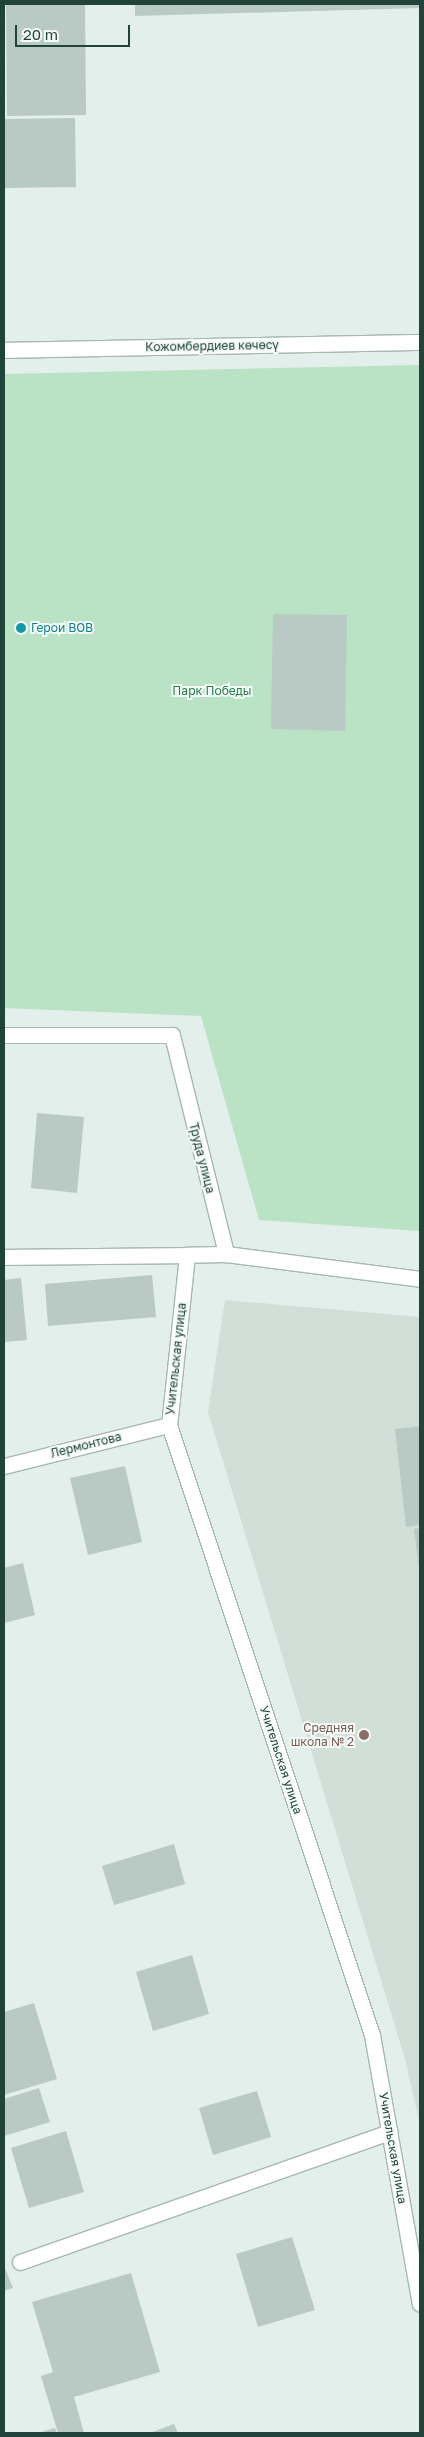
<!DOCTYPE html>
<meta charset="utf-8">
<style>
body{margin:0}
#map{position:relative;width:424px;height:2437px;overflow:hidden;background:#e3efea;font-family:"Golos Text",sans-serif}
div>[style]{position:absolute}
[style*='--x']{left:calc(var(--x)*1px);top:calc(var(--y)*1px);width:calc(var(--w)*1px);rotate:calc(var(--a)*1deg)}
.built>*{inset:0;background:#d1dfd9}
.green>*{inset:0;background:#bae2c5}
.building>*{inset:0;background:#b8cac3}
.roads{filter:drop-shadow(1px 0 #a5b8b2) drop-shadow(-1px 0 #a5b8b2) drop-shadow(0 1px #a5b8b2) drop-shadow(0 -1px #a5b8b2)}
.lane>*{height:15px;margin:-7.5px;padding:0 7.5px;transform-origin:7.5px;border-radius:7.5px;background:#fff}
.street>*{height:15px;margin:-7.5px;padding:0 7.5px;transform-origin:7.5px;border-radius:7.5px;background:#fff}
.secondary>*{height:15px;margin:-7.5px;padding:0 7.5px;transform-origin:7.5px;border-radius:7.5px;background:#fff}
.dots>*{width:14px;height:14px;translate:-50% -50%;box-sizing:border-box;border:2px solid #f4faf8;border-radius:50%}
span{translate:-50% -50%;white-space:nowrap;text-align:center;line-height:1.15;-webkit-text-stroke:4px #f4faf8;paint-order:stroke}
.street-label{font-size:12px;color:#20433a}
.culture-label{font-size:12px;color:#0d838f}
.left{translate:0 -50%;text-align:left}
.park-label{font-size:12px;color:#257f49}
.education-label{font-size:12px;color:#785e54}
.right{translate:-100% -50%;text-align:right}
.frame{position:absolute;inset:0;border:5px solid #20433a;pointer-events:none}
.scale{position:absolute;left:15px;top:25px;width:115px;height:22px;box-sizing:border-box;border:2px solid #20433a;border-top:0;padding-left:6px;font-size:15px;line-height:18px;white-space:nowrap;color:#20433a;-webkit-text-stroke:4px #f4faf8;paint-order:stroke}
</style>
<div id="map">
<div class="built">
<div style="clip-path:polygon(225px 1300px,420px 1317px,420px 2125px,405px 2059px,208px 1412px)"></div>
</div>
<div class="green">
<div style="clip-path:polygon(420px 365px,420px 1231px,259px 1220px,201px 1016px,4px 1008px,4px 374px)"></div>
</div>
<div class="building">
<div style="clip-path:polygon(6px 4px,85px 4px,86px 115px,7px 116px)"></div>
<div style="clip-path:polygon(135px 4px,420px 4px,420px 8px,135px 16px)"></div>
<div style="clip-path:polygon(75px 118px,76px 187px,4px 188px,4px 119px)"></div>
<div style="clip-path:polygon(273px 614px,347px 615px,345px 731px,271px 729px)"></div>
<div style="clip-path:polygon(37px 1113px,84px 1117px,77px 1193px,31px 1188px)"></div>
<div style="clip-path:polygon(152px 1275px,156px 1317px,48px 1326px,45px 1284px)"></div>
<div style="clip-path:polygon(21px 1278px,27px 1340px,4px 1342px,4px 1280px)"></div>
<div style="clip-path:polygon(420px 1426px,420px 1525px,406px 1527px,395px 1429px)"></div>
<div style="clip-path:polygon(125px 1466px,142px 1542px,88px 1555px,70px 1478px)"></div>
<div style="clip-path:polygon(420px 1528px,420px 1569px,419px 1569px,414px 1529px)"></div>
<div style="clip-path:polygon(23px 1563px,35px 1615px,4px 1623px,4px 1568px)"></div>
<div style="clip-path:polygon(174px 1844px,185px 1884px,114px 1905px,102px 1866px)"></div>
<div style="clip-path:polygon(192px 1955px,209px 2014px,153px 2031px,136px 1972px)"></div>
<div style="clip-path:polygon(34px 2003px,57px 2079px,4px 2095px,4px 2012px)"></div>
<div style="clip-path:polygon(39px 2088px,50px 2122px,4px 2136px,4px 2099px)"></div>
<div style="clip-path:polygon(257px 2091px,271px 2137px,213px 2155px,199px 2108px)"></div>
<div style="clip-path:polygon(66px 2131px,84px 2192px,29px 2208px,11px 2148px)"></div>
<div style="clip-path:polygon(292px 2237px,315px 2310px,258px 2327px,236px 2254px)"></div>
<div style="clip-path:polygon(4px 2266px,13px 2288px,4px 2291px)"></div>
<div style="clip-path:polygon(131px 2273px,160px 2372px,74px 2397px,84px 2433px,58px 2433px,41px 2376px,53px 2372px,32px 2302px)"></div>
<div style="clip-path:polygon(174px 2424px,178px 2433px,150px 2433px)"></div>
<div style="clip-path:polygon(55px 2428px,57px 2433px,38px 2433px)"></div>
</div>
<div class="roads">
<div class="lane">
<div style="--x:20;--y:2262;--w:392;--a:-19.4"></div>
</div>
<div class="street">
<div style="--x:4;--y:1035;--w:168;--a:0"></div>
<div style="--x:172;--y:1035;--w:226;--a:76.1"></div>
<div style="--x:226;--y:1254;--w:196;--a:7.3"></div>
<div style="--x:226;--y:1254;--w:39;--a:179"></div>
<div style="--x:187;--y:1255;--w:171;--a:96"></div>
<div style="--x:169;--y:1425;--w:643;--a:71.59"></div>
<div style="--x:372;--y:2035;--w:273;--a:79.9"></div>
<div style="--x:4;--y:1257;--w:183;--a:-0.6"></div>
<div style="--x:4;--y:1466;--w:170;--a:-14"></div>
</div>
<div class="secondary">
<div style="--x:4;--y:350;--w:416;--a:-1.1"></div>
</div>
</div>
<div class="dots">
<div style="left:21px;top:628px;background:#0f9aa8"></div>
<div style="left:364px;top:1735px;background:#8d6e63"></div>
</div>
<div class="street-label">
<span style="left:212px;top:346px;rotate:-1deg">Кожомбердиев көчөсү</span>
<span style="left:202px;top:1158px;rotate:76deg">Труда улица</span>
<span style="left:176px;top:1359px;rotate:-84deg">Учительская улица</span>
<span style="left:86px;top:1445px;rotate:-14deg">Лермонтова</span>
<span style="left:281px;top:1760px;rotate:72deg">Учительская улица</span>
<span style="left:393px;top:2148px;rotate:80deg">Учительская улица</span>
</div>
<div class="culture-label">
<span class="left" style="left:31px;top:628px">Герои ВОВ</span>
</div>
<div class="park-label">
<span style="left:212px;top:691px">Парк Победы</span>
</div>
<div class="education-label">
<span class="right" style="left:354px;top:1735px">Средняя<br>школа № 2</span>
</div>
<div class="frame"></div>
<div class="scale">20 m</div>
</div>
